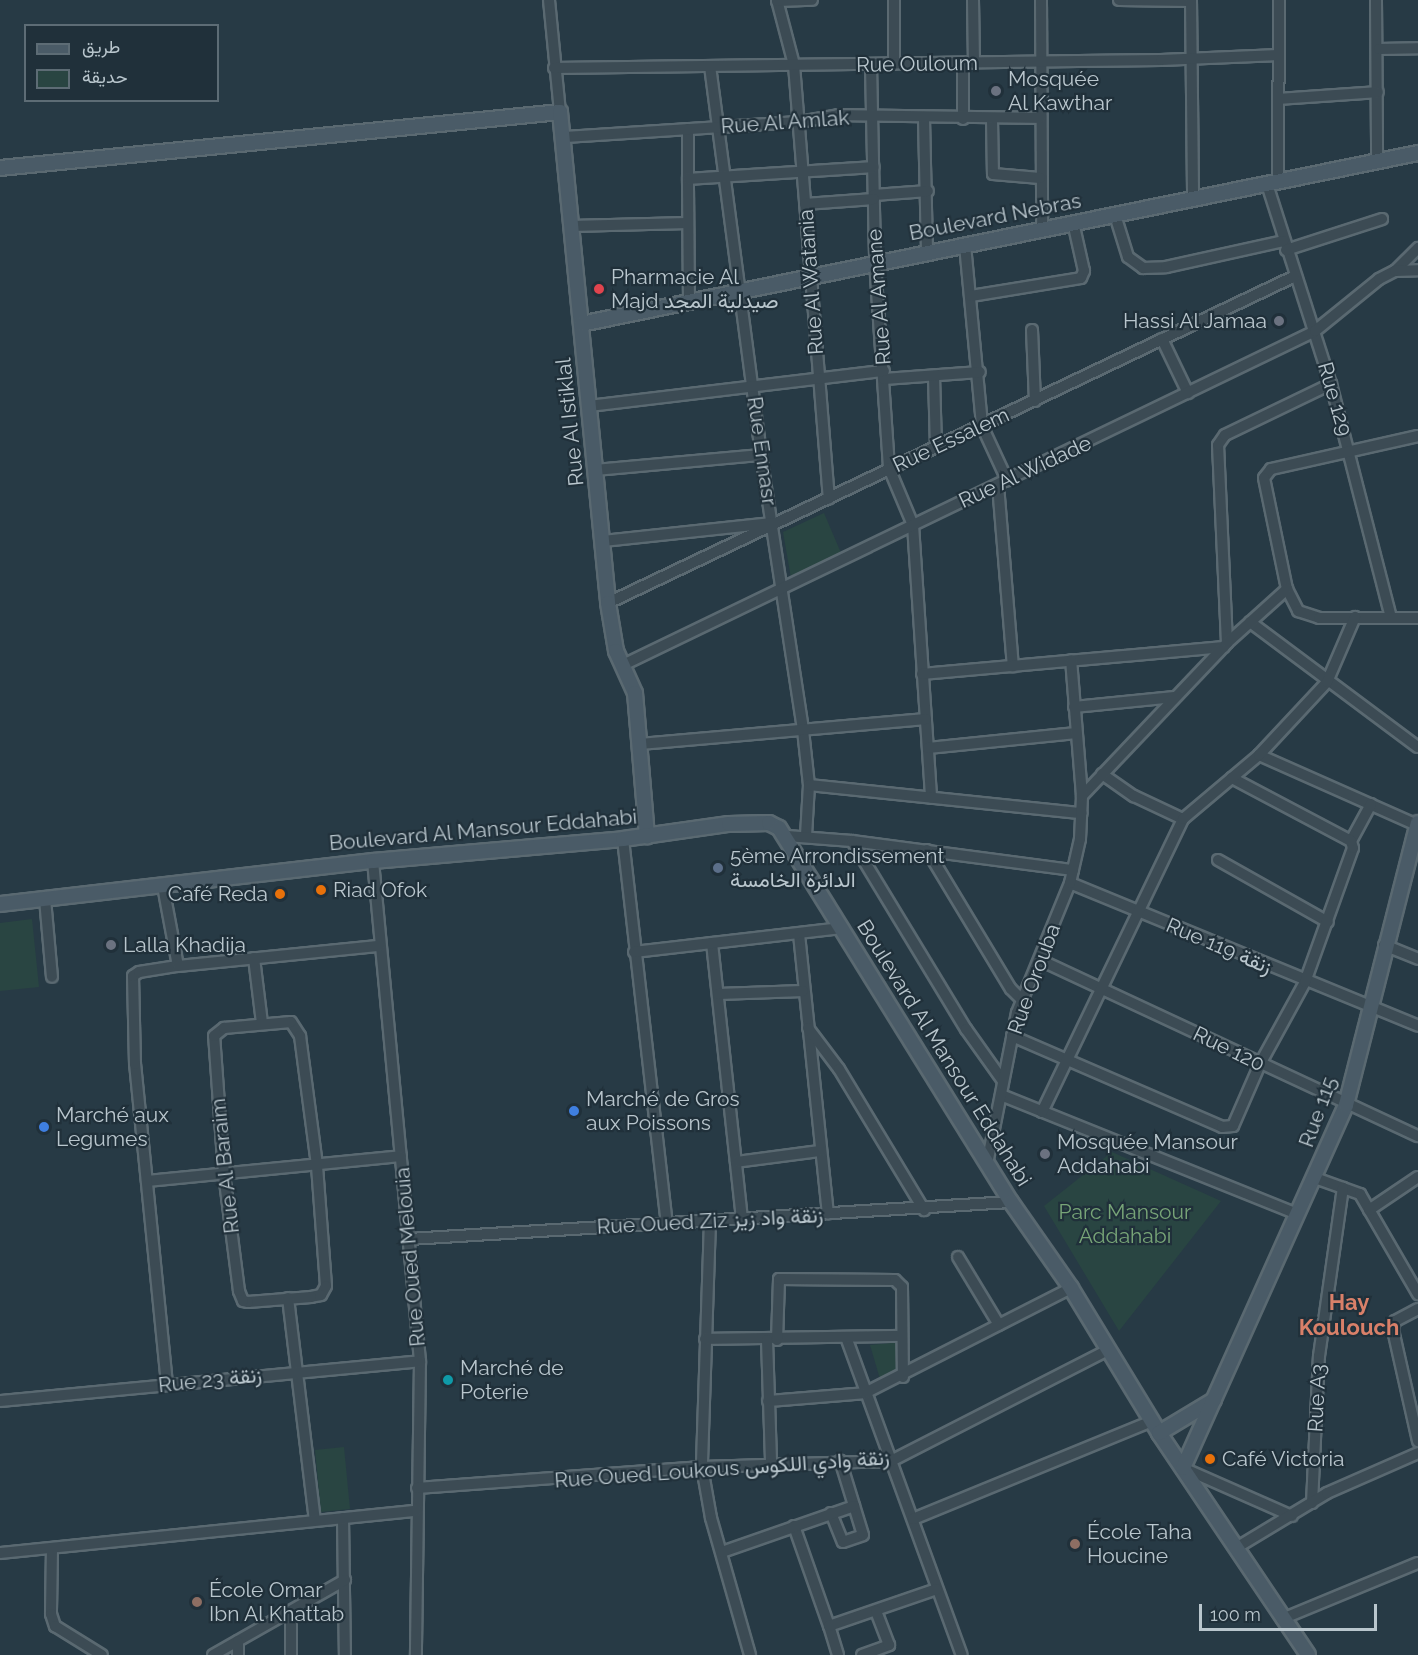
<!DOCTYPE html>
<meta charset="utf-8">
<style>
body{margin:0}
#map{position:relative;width:1418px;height:1655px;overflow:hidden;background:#273a45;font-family:Raleway,Vazirmatn,sans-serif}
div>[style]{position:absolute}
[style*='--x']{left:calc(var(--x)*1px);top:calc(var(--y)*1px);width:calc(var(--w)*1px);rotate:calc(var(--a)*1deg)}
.green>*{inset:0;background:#294542}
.roads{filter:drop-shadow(2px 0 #5a6971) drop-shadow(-2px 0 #5a6971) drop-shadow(0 2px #5a6971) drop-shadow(0 -2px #5a6971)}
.street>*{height:10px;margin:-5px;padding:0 5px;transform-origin:5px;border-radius:5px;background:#3c4b54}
.secondary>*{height:14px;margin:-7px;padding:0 7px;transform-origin:7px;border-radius:7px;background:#4a5b67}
.dots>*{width:16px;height:16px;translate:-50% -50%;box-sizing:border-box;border:3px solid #20303a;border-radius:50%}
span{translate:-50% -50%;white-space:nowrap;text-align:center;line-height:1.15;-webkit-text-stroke:4.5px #20303a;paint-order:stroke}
.street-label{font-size:21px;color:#b9c6cd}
.poi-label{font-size:21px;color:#b9c6cd}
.left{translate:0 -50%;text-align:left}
.right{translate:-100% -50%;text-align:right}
.park-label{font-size:21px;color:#77a477}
.neighbourhood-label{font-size:22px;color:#d98069;font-weight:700}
.legend{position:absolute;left:24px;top:24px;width:195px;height:78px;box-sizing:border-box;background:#20303a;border:2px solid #5d6c75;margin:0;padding:8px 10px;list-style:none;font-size:18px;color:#b9c6cd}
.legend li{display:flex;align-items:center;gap:12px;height:30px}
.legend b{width:30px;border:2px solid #5d6c75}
.scale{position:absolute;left:1199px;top:1604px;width:178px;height:27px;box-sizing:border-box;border:3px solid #b9c6cd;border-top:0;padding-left:8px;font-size:18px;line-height:21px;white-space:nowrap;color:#b9c6cd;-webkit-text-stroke:4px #20303a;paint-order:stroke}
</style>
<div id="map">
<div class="green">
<div style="clip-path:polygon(824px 513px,841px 553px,791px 578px,783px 532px)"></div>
<div style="clip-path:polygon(32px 919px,39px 987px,0 991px,0 923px)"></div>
<div style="clip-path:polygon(1112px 1152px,1221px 1201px,1119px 1331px,1044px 1206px)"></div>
<div style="clip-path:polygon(901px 1342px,900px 1371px,880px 1379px,870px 1345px)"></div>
<div style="clip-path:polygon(344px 1447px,350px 1509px,321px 1512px,315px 1450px)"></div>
</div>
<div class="roads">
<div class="street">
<div style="--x:549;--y:0;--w:113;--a:84.4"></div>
<div style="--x:777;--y:0;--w:67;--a:75.3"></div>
<div style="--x:794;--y:65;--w:435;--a:85.4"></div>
<div style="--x:894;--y:0;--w:64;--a:90"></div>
<div style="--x:973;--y:0;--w:63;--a:89.1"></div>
<div style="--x:1041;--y:0;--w:228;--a:89.7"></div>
<div style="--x:1119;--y:0;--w:72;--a:0.8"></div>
<div style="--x:1191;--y:0;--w:198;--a:89.4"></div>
<div style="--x:1376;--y:0;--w:162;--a:89.6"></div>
<div style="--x:777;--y:1;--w:35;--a:-2"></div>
<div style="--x:1379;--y:49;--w:39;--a:-1"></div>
<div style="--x:963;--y:64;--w:55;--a:90"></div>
<div style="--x:871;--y:65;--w:197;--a:88.8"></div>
<div style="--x:875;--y:262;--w:206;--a:86.1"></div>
<div style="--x:889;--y:468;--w:62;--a:67.2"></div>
<div style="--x:913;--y:525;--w:273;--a:86.2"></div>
<div style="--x:710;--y:66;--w:392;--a:82.5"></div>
<div style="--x:761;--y:455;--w:278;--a:81.3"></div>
<div style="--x:803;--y:730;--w:55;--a:83.8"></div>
<div style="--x:809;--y:785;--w:51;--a:93.4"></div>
<div style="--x:554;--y:68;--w:607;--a:-0.76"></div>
<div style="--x:1161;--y:60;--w:118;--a:-2.4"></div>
<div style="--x:1279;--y:99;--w:99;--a:-4"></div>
<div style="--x:924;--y:119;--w:133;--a:88.7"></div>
<div style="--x:992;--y:119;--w:55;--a:89"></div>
<div style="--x:993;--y:174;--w:47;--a:4.9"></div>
<div style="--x:688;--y:129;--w:50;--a:90"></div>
<div style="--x:565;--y:137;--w:234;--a:-3.7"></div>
<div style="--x:799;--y:122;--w:40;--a:-10"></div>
<div style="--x:838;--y:115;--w:203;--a:0.8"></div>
<div style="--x:1278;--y:181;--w:181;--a:-89.7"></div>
<div style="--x:1267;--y:184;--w:210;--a:72.3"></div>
<div style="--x:1331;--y:384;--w:241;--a:75.6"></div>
<div style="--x:874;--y:195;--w:54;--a:-4.2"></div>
<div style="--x:805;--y:204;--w:69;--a:-4.1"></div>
<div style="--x:1115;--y:215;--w:44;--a:72.8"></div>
<div style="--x:1128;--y:257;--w:19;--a:36"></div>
<div style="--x:1143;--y:268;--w:23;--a:-2"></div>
<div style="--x:1166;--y:267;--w:120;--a:-12.5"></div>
<div style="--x:571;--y:226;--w:117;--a:-1.5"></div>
<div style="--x:965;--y:245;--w:182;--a:84.6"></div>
<div style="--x:982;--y:426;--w:60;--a:65.2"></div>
<div style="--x:1286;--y:250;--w:101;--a:-17.9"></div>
<div style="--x:1395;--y:271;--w:33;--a:-45"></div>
<div style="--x:971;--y:296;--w:111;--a:-9.3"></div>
<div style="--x:1081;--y:278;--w:8;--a:-67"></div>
<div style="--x:1084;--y:271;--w:50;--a:-102.7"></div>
<div style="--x:689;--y:301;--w:122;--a:-90.5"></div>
<div style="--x:688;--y:179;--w:186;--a:-3.7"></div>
<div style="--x:1032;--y:330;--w:71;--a:87.6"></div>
<div style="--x:1162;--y:339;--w:60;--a:64.3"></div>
<div style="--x:934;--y:376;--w:70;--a:88.4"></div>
<div style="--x:884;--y:379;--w:96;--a:-4.2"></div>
<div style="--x:589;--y:406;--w:297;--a:-6.8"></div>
<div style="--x:1418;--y:436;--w:151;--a:167.3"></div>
<div style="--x:1271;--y:469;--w:11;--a:128"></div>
<div style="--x:1264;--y:478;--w:113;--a:78.3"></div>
<div style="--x:1287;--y:589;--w:25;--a:63"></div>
<div style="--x:1298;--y:611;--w:22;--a:18"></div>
<div style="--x:1319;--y:618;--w:99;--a:0"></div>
<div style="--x:595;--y:470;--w:167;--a:-5.2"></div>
<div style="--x:998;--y:485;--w:182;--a:85.3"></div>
<div style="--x:603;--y:541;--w:170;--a:-6.1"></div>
<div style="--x:608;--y:603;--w:761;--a:-25.45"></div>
<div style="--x:1250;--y:622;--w:209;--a:36.7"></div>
<div style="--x:1227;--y:643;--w:198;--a:-92.6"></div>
<div style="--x:1218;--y:445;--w:12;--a:-55"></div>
<div style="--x:1225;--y:435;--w:118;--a:-25.7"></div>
<div style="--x:623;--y:665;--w:768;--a:-25.76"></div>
<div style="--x:1315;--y:331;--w:82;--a:-39.1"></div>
<div style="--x:1379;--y:279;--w:18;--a:-27"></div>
<div style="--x:1395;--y:271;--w:23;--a:-2"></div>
<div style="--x:922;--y:674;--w:303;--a:-5.1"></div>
<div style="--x:1074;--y:707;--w:101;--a:-5.7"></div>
<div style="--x:640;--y:744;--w:287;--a:-5"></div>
<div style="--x:928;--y:748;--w:149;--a:-5.8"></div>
<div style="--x:1259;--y:755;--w:173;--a:23.9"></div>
<div style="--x:1102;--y:774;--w:39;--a:35"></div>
<div style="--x:1134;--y:796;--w:54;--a:25.1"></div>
<div style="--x:809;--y:785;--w:274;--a:5.9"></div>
<div style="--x:1082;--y:796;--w:211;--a:-46.5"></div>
<div style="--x:1227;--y:643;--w:81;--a:-42"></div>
<div style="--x:787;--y:836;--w:65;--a:4.4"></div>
<div style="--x:852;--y:841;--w:223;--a:7.5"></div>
<div style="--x:623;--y:839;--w:387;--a:83.5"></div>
<div style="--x:852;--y:841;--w:220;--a:58.8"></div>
<div style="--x:966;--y:1029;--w:64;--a:54.6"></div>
<div style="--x:1351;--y:841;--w:42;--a:-61.6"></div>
<div style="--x:927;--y:850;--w:162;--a:58.9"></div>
<div style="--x:1011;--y:989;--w:16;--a:45"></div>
<div style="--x:1218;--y:860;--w:126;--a:29.4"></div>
<div style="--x:373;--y:861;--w:502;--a:84.63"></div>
<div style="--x:420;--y:1361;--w:294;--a:90.8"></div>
<div style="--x:1070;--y:883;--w:376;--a:22.3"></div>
<div style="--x:163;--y:886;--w:81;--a:79.4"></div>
<div style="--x:45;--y:899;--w:78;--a:84.9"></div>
<div style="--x:799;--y:934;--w:281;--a:84.1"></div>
<div style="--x:712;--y:943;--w:277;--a:83.8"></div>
<div style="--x:1384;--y:945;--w:37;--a:22"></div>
<div style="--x:634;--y:952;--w:209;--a:-6.6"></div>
<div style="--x:254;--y:958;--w:65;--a:83"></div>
<div style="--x:1040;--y:960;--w:417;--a:25"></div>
<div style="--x:718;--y:994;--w:85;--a:-2"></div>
<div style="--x:291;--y:1022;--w:17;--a:57"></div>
<div style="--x:300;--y:1036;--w:131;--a:82.5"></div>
<div style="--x:317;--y:1166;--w:120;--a:85.7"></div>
<div style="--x:326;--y:1286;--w:10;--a:119"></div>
<div style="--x:321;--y:1295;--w:10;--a:169"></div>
<div style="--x:311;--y:1297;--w:63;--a:175.5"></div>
<div style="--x:248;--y:1302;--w:5;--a:-169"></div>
<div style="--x:243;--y:1301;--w:11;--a:-112"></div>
<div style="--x:239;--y:1291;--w:118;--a:-97.3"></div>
<div style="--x:224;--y:1174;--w:138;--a:-94.1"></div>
<div style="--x:214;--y:1036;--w:13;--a:-39"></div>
<div style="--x:224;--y:1028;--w:67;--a:-5.1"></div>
<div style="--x:808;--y:1028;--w:51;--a:52.9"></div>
<div style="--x:839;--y:1069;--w:165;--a:58.9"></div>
<div style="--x:1012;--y:1036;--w:229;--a:23.4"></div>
<div style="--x:1222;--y:1127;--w:11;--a:-5"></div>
<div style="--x:1233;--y:1126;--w:68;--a:-66.5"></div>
<div style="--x:1260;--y:1064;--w:94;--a:-61.2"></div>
<div style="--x:1305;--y:982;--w:142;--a:-70.3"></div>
<div style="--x:1353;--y:848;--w:7;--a:-106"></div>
<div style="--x:1351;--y:841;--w:135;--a:-152.1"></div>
<div style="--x:1001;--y:1095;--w:319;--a:21.9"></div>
<div style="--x:1042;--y:1112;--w:325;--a:-64.3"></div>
<div style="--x:1183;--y:819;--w:99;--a:-40.1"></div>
<div style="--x:1259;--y:755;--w:100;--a:-47"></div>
<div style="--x:1327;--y:682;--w:71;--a:-66.7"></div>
<div style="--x:736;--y:1162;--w:85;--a:-7.5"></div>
<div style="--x:987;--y:1164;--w:154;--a:-78.8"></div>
<div style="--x:1017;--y:1013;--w:140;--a:-67.8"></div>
<div style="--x:1070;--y:883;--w:45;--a:-77.2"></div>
<div style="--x:1080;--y:839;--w:43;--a:-87.3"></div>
<div style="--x:1082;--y:796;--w:136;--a:-94.6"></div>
<div style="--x:1315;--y:1178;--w:48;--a:19.6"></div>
<div style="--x:1360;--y:1194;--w:116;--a:59.9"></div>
<div style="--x:147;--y:1181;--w:255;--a:-5.6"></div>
<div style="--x:1369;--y:1210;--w:59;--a:-34"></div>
<div style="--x:710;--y:1221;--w:246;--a:91.9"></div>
<div style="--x:702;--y:1467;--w:52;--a:80"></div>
<div style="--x:711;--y:1518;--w:142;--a:74.1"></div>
<div style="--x:409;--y:1239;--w:603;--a:-3.52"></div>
<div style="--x:958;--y:1257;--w:79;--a:58.9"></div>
<div style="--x:288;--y:1298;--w:224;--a:83.1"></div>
<div style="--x:1418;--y:1309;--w:26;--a:152"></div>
<div style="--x:1395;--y:1321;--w:9;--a:103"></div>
<div style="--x:1393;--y:1330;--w:114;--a:77.3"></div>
<div style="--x:846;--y:1337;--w:338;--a:70"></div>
<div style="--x:705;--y:1339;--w:197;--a:-0.9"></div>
<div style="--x:767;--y:1340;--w:123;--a:88.1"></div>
<div style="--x:777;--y:1340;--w:61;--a:-88.1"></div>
<div style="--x:779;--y:1279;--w:116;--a:0.5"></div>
<div style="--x:895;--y:1280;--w:10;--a:45"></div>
<div style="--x:902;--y:1287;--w:90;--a:89.4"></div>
<div style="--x:167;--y:1384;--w:322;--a:-95.7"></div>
<div style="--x:135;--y:1064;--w:88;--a:-91.3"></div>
<div style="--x:133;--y:976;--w:7;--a:-34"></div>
<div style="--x:139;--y:972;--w:39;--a:-9"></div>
<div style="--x:178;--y:966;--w:203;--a:-5.7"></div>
<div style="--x:0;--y:1401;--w:422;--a:-5.4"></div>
<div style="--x:768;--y:1401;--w:97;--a:-4.7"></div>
<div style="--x:865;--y:1393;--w:231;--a:-27"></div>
<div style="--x:1183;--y:1468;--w:119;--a:23.8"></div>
<div style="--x:417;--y:1488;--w:286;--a:-4.2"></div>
<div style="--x:702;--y:1467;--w:189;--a:-1.8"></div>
<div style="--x:891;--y:1461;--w:244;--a:-27.1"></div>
<div style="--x:1312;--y:1503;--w:147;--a:-87.3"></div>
<div style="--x:1319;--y:1356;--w:170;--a:-81.9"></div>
<div style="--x:831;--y:1513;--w:31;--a:68"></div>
<div style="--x:843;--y:1542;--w:21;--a:-19"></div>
<div style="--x:863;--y:1535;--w:78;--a:-107"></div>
<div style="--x:343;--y:1518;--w:137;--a:89.2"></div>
<div style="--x:913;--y:1519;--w:258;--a:-22.3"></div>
<div style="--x:794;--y:1526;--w:106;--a:70.7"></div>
<div style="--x:52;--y:1548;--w:66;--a:90.9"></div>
<div style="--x:51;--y:1614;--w:13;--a:72"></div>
<div style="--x:55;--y:1626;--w:55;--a:31.7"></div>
<div style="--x:1236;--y:1548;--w:106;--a:-31.1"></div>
<div style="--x:1327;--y:1493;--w:99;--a:-23.7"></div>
<div style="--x:722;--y:1552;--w:140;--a:-19.2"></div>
<div style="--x:0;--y:1553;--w:418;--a:-5.8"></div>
<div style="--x:291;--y:1612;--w:43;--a:90"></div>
<div style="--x:1282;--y:1619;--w:147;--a:-22.4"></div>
<div style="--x:213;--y:1655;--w:152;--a:-29.6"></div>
<div style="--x:238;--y:1655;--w:14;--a:-90"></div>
<div style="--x:838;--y:1655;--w:30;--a:-107"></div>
<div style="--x:829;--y:1626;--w:114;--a:-18.9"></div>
<div style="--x:862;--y:1655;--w:29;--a:-20"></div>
<div style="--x:889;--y:1645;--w:36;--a:-111"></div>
</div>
<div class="secondary">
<div style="--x:0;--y:168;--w:563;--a:-5.71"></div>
<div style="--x:560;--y:112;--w:493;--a:84.4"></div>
<div style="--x:608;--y:603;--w:49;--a:80.5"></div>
<div style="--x:616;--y:651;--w:46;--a:65.7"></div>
<div style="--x:635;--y:693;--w:144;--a:85.2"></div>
<div style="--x:581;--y:324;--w:854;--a:-11.55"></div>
<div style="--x:0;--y:904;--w:375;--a:-6.6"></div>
<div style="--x:373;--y:861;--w:251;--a:-5"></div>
<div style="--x:623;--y:839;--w:107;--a:-8.1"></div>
<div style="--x:729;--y:824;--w:40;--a:-1.4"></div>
<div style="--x:769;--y:823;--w:11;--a:27"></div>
<div style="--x:779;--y:828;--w:440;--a:58.2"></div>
<div style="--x:1011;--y:1202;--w:105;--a:55.1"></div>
<div style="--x:1071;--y:1288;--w:170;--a:58.7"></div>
<div style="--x:1159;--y:1433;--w:267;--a:56.1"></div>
<div style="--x:1159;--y:1433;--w:64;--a:-31"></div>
<div style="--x:1183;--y:1468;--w:398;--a:-65.8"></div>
<div style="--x:1346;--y:1105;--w:291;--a:-75.7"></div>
</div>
</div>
<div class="dots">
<div style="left:996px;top:91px;background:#6b7280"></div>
<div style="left:599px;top:289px;background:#e0444e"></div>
<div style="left:1279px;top:321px;background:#6b7280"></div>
<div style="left:718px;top:868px;background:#5c6f8a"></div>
<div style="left:321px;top:890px;background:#e8710a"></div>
<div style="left:280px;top:894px;background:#e8710a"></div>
<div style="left:111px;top:945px;background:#6b7280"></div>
<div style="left:574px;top:1111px;background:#3f7fe0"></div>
<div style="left:44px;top:1127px;background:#3f7fe0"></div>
<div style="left:1045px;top:1154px;background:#6b7280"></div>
<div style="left:448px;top:1380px;background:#0f9aa8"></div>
<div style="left:1210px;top:1459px;background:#e8710a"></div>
<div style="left:1075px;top:1544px;background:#8d6e63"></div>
<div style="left:197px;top:1602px;background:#8d6e63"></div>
</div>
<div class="street-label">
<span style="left:917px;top:64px;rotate:-1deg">Rue Ouloum</span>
<span style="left:785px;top:122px;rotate:-4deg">Rue Al Amlak</span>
<span style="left:995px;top:217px;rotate:-11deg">Boulevard Nebras</span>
<span style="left:811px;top:282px;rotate:-94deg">Rue Al Watania</span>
<span style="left:879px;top:297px;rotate:-94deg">Rue Al Amane</span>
<span style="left:1335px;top:399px;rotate:74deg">Rue 129</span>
<span style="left:570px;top:422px;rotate:-96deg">Rue Al Istiklal</span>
<span style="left:951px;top:440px;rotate:-25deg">Rue Essalem</span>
<span style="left:762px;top:451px;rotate:82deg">Rue Ennasr</span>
<span style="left:1025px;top:472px;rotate:-25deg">Rue Al Widade</span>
<span style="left:483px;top:830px;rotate:-5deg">Boulevard Al Mansour Eddahabi</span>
<span style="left:1219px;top:946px;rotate:23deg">Rue 119 زنقة</span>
<span style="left:1034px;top:979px;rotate:-70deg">Rue Orouba</span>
<span style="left:1229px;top:1049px;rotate:26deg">Rue 120</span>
<span style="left:944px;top:1053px;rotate:58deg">Boulevard Al Mansour Eddahabi</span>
<span style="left:1318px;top:1112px;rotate:-70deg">Rue 115</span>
<span style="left:225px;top:1166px;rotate:-96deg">Rue Al Baraim</span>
<span style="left:710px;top:1221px;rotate:-3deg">Rue Oued Ziz زنقة واد زيز</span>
<span style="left:410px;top:1257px;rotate:-95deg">Rue Oued Melouia</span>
<span style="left:210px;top:1380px;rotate:-6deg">Rue 23 زنقة</span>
<span style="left:1317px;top:1398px;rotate:-87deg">Rue A3</span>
<span style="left:722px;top:1469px;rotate:-4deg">Rue Oued Loukous زنقة وادي اللكوس</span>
</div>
<div class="poi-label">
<span class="left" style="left:1008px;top:91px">Mosquée<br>Al Kawthar</span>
<span class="left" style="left:611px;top:289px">Pharmacie Al<br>Majd صيدلية المجد</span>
<span class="right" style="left:1267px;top:321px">Hassi Al Jamaa</span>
<span class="left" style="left:730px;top:868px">5ème Arrondissement<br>الدائرة الخامسة</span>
<span class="left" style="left:333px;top:890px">Riad Ofok</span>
<span class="right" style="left:268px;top:894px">Café Reda</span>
<span class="left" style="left:123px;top:945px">Lalla Khadija</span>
<span class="left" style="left:586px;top:1111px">Marché de Gros<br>aux Poissons</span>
<span class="left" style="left:56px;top:1127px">Marché aux<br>Legumes</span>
<span class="left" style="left:1057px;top:1154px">Mosquée Mansour<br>Addahabi</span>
<span class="left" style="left:460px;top:1380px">Marché de<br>Poterie</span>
<span class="left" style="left:1222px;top:1459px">Café Victoria</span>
<span class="left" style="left:1087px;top:1544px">École Taha<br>Houcine</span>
<span class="left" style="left:209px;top:1602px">École Omar<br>Ibn Al Khattab</span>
</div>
<div class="park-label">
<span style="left:1125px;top:1224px">Parc Mansour<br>Addahabi</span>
</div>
<div class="neighbourhood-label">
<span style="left:1349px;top:1315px">Hay<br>Koulouch</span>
</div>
<ul class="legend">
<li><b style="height:8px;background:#4a5b67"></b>طريق</li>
<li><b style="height:16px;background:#294542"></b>حديقة</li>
</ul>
<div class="scale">100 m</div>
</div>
